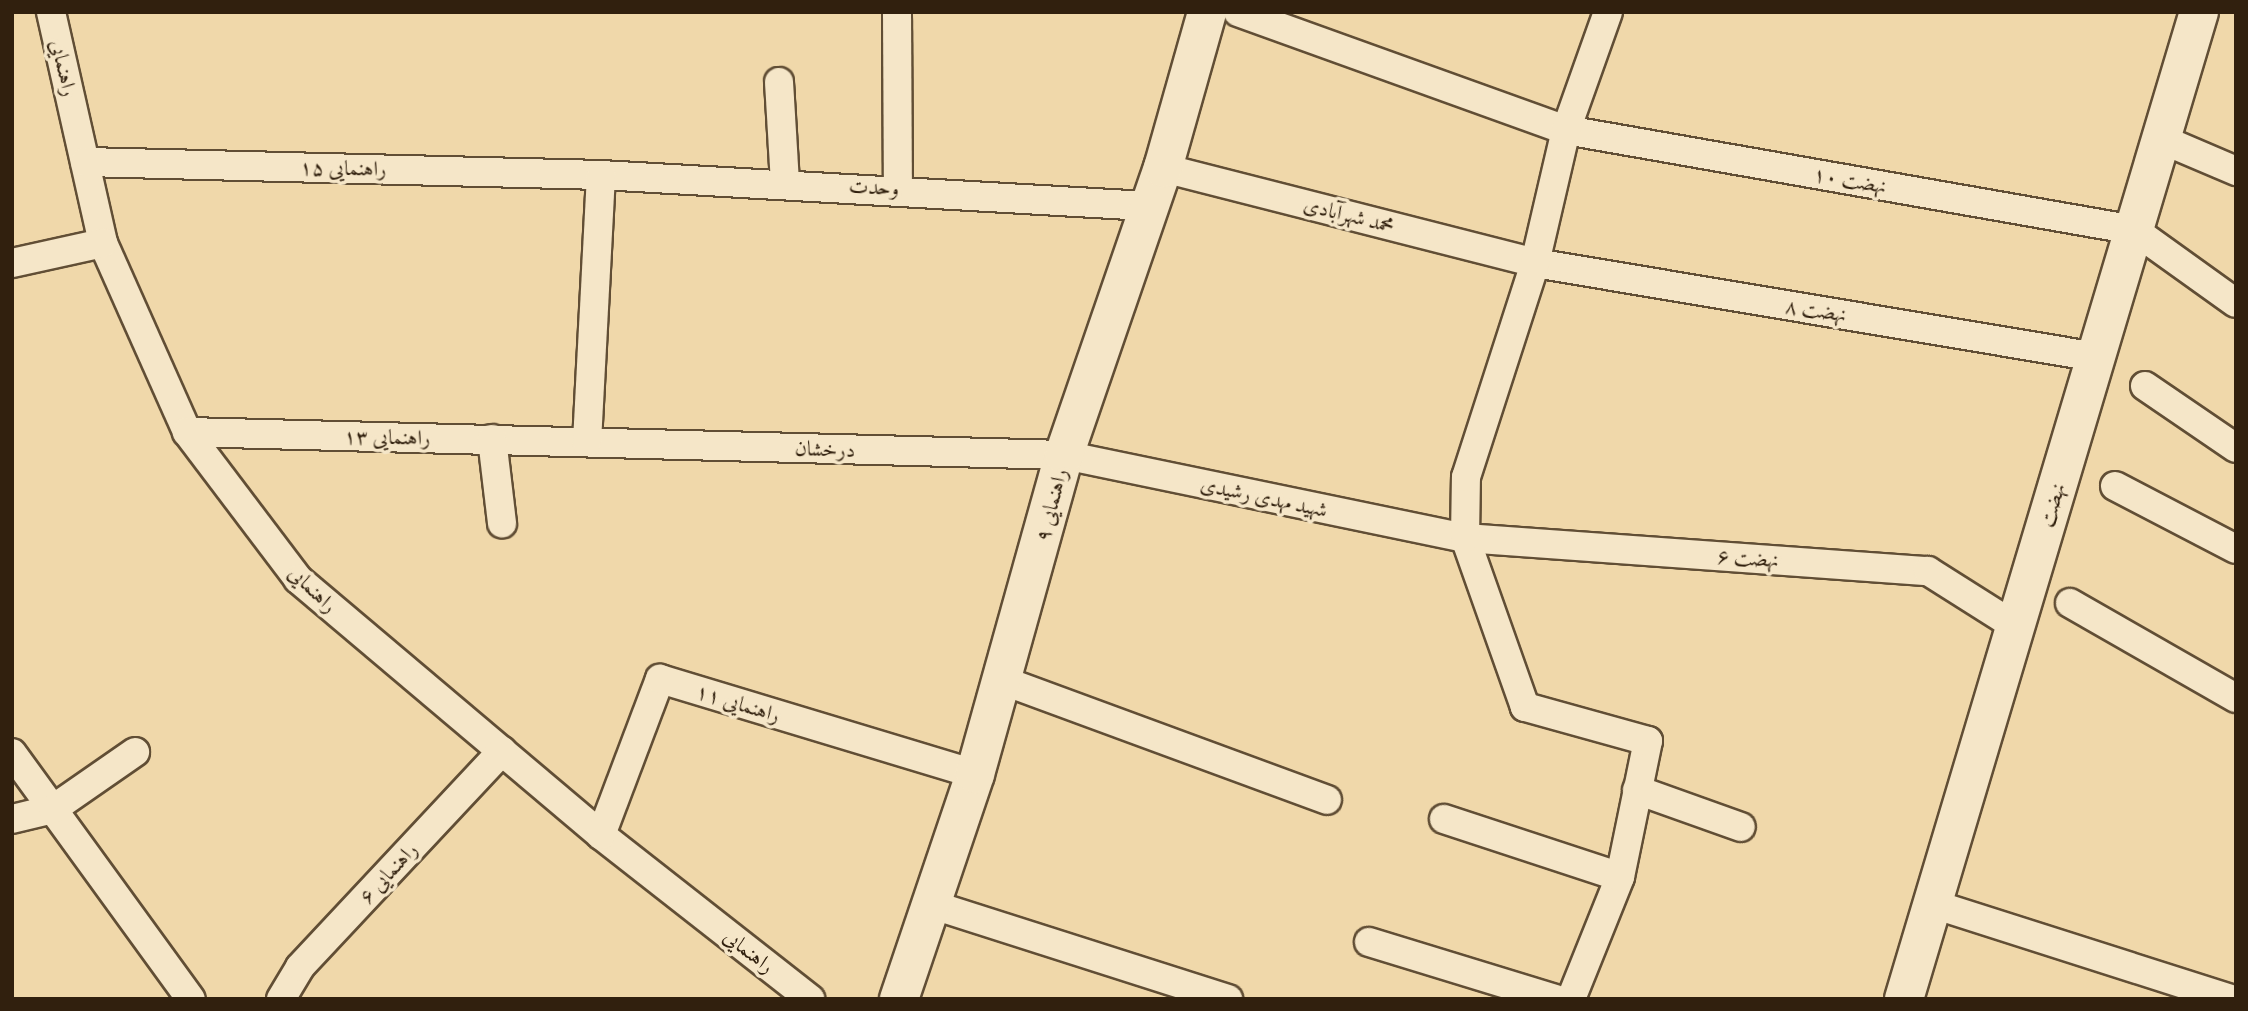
<!DOCTYPE html>
<meta charset="utf-8">
<style>
body{margin:0}
#map{position:relative;width:2248px;height:1011px;overflow:hidden;background:#f0d8aa;font-family:"IM FELL French Canon",Amiri,serif}
div>[style]{position:absolute}
[style*='--x']{left:calc(var(--x)*1px);top:calc(var(--y)*1px);width:calc(var(--w)*1px);rotate:calc(var(--a)*1deg)}
.roads{filter:drop-shadow(2px 0 #614e35) drop-shadow(-2px 0 #614e35) drop-shadow(0 2px #614e35) drop-shadow(0 -2px #614e35)}
.street>*{height:28px;margin:-14px;padding:0 14px;transform-origin:14px;border-radius:14px;background:#f5e6c8}
.secondary>*{height:38px;margin:-19px;padding:0 19px;transform-origin:19px;border-radius:19px;background:#f5e6c8}
span{translate:-50% -50%;white-space:nowrap;text-align:center;line-height:1.15;-webkit-text-stroke:7px #f5e6c8;paint-order:stroke}
.street-label{font-size:21px;color:#31200e}
.frame{position:absolute;inset:0;border:14px solid #31200e;pointer-events:none}
</style>
<div id="map">
<div class="roads">
<div class="street">
<div style="--x:51;--y:12;--w:237;--a:77.3"></div>
<div style="--x:103;--y:243;--w:207;--a:66"></div>
<div style="--x:187;--y:432;--w:184;--a:52.9"></div>
<div style="--x:298;--y:579;--w:397;--a:40.2"></div>
<div style="--x:601;--y:835;--w:266;--a:38.1"></div>
<div style="--x:897;--y:12;--w:176;--a:89.7"></div>
<div style="--x:1238;--y:12;--w:349;--a:19.8"></div>
<div style="--x:1566;--y:130;--w:577;--a:9.98"></div>
<div style="--x:2134;--y:230;--w:125;--a:35.6"></div>
<div style="--x:779;--y:82;--w:101;--a:86.6"></div>
<div style="--x:2161;--y:139;--w:82;--a:23.1"></div>
<div style="--x:85;--y:162;--w:516;--a:1.44"></div>
<div style="--x:601;--y:175;--w:547;--a:3.25"></div>
<div style="--x:1163;--y:168;--w:384;--a:14.3"></div>
<div style="--x:1535;--y:263;--w:569;--a:9.51"></div>
<div style="--x:12;--y:263;--w:93;--a:-12.4"></div>
<div style="--x:2145;--y:386;--w:110;--a:34.3"></div>
<div style="--x:187;--y:432;--w:877;--a:1.5"></div>
<div style="--x:1064;--y:455;--w:409;--a:11.7"></div>
<div style="--x:1465;--y:538;--w:464;--a:4.1"></div>
<div style="--x:1928;--y:571;--w:103;--a:32.3"></div>
<div style="--x:492;--y:439;--w:85;--a:83.2"></div>
<div style="--x:587;--y:442;--w:267;--a:-87"></div>
<div style="--x:2115;--y:486;--w:136;--a:27.5"></div>
<div style="--x:2070;--y:603;--w:191;--a:29.8"></div>
<div style="--x:1004;--y:681;--w:344;--a:20.2"></div>
<div style="--x:12;--y:753;--w:304;--a:54"></div>
<div style="--x:1637;--y:790;--w:110;--a:19.6"></div>
<div style="--x:12;--y:819;--w:42;--a:-13.7"></div>
<div style="--x:53;--y:809;--w:100;--a:-34.8"></div>
<div style="--x:1444;--y:819;--w:185;--a:18.2"></div>
<div style="--x:601;--y:835;--w:167;--a:-69.3"></div>
<div style="--x:660;--y:679;--w:329;--a:16.8"></div>
<div style="--x:930;--y:904;--w:313;--a:17.7"></div>
<div style="--x:1933;--y:904;--w:313;--a:17.7"></div>
<div style="--x:1369;--y:942;--w:195;--a:17"></div>
<div style="--x:281;--y:999;--w:37;--a:-59"></div>
<div style="--x:300;--y:967;--w:296;--a:-46.9"></div>
<div style="--x:1571;--y:999;--w:131;--a:-68.1"></div>
<div style="--x:1620;--y:877;--w:139;--a:-78.4"></div>
<div style="--x:1648;--y:741;--w:128;--a:-164.5"></div>
<div style="--x:1525;--y:707;--w:179;--a:-109.5"></div>
<div style="--x:1465;--y:538;--w:61;--a:-89.1"></div>
<div style="--x:1466;--y:477;--w:225;--a:-72.1"></div>
<div style="--x:1535;--y:263;--w:137;--a:-76.9"></div>
<div style="--x:1566;--y:130;--w:125;--a:-70.4"></div>
</div>
<div class="secondary">
<div style="--x:899;--y:999;--w:237;--a:-71.3"></div>
<div style="--x:975;--y:774;--w:331;--a:-74.4"></div>
<div style="--x:1064;--y:455;--w:304;--a:-71"></div>
<div style="--x:1163;--y:168;--w:162;--a:-74.2"></div>
<div style="--x:1904;--y:999;--w:1030;--a:-73.36"></div>
</div>
</div>
<div class="street-label">
<span style="left:64px;top:68px;rotate:77deg">راهنمایی</span>
<span style="left:343px;top:168px;rotate:1deg">راهنمایی ۱۵</span>
<span style="left:1850px;top:180px;rotate:10deg">نهضت ۱۰</span>
<span style="left:874px;top:187px;rotate:3deg">وحدت</span>
<span style="left:1349px;top:215px;rotate:14deg">محمد شهرآبادی</span>
<span style="left:1816px;top:310px;rotate:9deg">نهضت ۸</span>
<span style="left:387px;top:437px;rotate:1deg">راهنمایی ۱۳</span>
<span style="left:825px;top:449px;rotate:2deg">درخشان</span>
<span style="left:1264px;top:497px;rotate:12deg">شهید مهدی رشیدی</span>
<span style="left:1051px;top:505px;rotate:-75deg">راهنمایی ۹</span>
<span style="left:2052px;top:505px;rotate:-73deg">نهضت</span>
<span style="left:1748px;top:558px;rotate:4deg">نهضت ۶</span>
<span style="left:313px;top:589px;rotate:44deg">راهنمایی</span>
<span style="left:738px;top:703px;rotate:17deg">راهنمایی ۱۱</span>
<span style="left:388px;top:873px;rotate:-47deg">راهنمایی ۶</span>
<span style="left:749px;top:951px;rotate:38deg">راهنمایی</span>
</div>
<div class="frame"></div>
</div>
